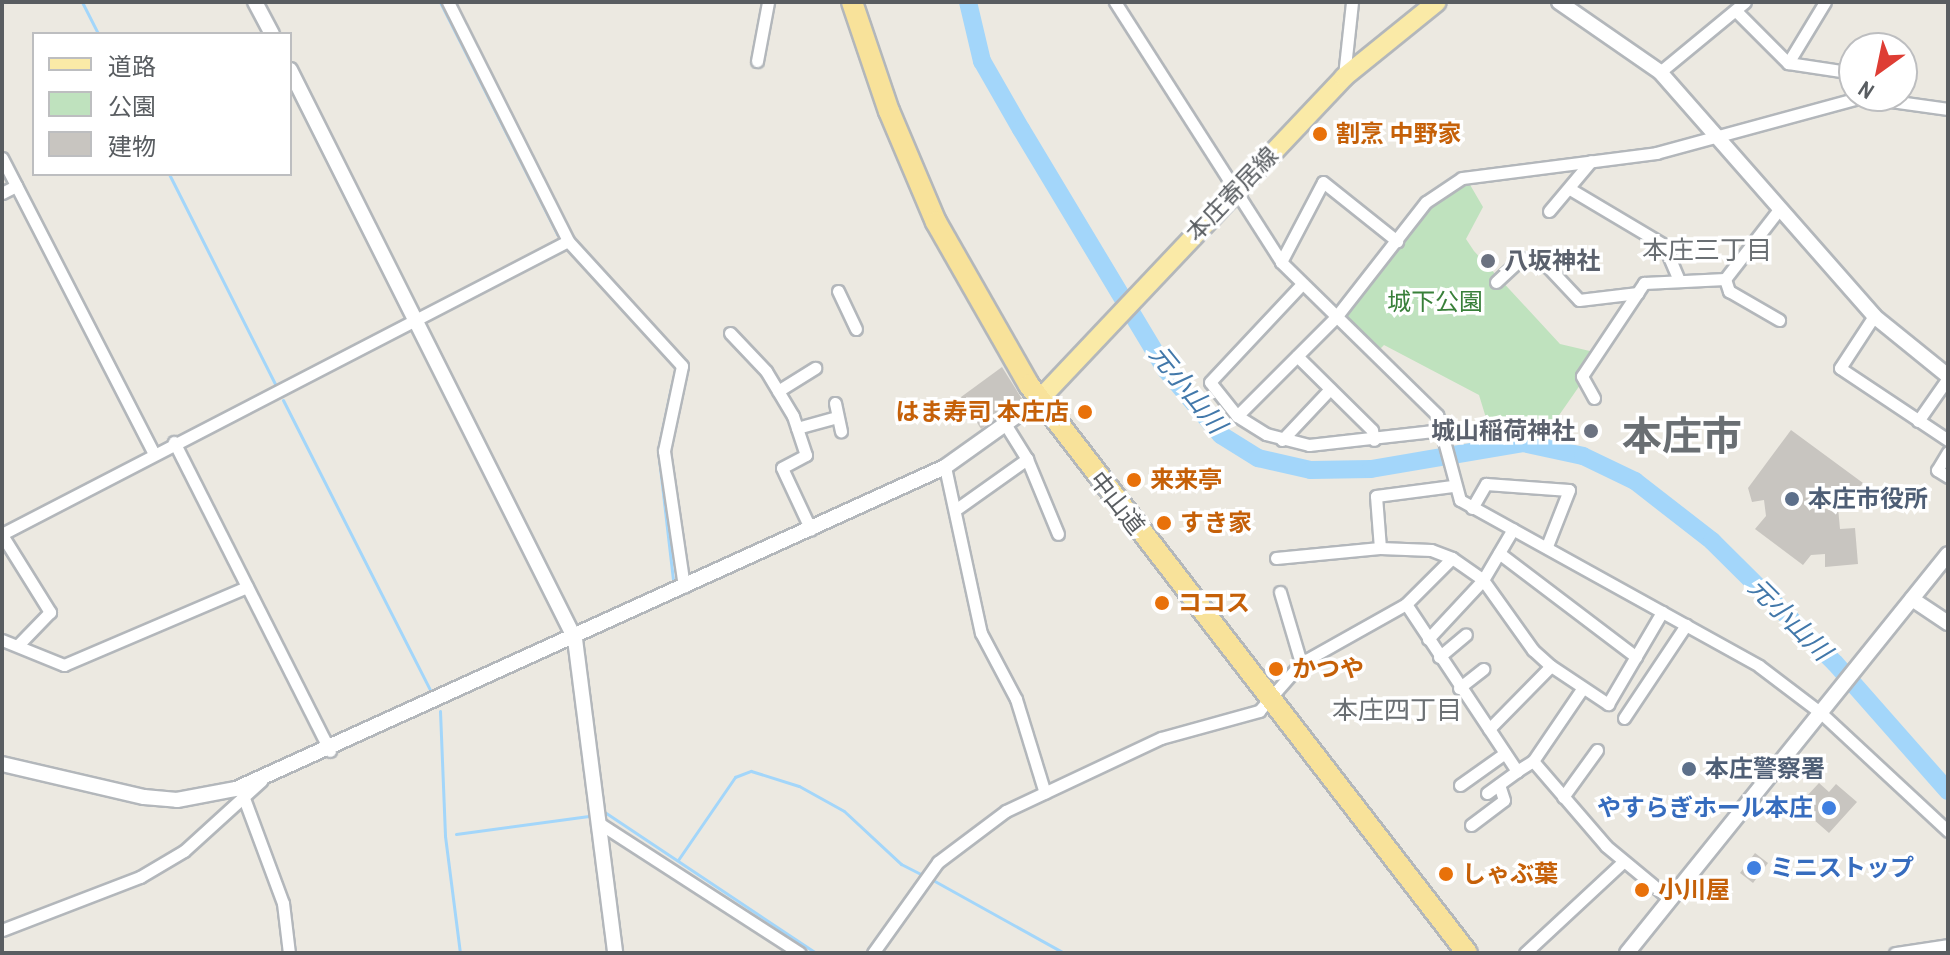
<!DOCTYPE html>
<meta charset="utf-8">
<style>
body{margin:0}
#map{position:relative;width:1950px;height:955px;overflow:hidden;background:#ece9e1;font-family:"Archivo Narrow","Noto Sans JP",sans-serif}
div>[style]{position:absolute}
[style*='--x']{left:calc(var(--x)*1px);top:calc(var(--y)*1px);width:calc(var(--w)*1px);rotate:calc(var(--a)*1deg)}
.green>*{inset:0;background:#bfe2be}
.stream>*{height:3px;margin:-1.5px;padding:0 1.5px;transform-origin:1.5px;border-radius:1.5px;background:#a3d6fa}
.river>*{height:18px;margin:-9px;padding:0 9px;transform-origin:9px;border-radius:9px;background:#a3d6fa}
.building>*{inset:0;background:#c8c5c0}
.roads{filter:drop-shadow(2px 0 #b3b7bb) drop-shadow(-2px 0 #b3b7bb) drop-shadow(0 2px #b3b7bb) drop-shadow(0 -2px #b3b7bb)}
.minor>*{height:11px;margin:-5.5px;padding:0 5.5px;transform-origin:5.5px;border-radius:5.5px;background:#fff}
.tertiary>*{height:14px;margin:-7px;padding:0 7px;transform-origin:7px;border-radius:7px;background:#fff}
.primary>*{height:18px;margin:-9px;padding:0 9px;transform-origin:9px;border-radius:9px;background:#faeaa7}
.trunk>*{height:20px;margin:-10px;padding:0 10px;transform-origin:10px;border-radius:10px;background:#f8e29a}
.dots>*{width:22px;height:22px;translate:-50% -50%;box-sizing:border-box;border:4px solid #fff;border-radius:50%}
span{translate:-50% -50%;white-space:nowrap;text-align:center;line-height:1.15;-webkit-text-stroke:7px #fff;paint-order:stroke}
.food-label{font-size:24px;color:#c56008;font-weight:700}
.left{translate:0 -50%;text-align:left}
.right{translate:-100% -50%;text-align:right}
.street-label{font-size:24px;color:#595d61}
.worship-label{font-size:24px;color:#5b616d;font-weight:700}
.park-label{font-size:24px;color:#39803a}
.service-label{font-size:24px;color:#4e5e75;font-weight:700}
.shop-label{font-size:24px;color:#366cbe;font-weight:700}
.neighbourhood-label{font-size:26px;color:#6a6f73}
.water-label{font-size:26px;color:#4278aa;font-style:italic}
.town-label{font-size:40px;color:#6a6f73;font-weight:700}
.frame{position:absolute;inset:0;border:4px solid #595d61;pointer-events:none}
.legend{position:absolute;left:32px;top:32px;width:260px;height:144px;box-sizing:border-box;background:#fff;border:2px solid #bdbec0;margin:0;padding:10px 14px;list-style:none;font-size:24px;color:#595d61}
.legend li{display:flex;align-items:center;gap:16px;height:40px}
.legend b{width:40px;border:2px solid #bdbec0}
.north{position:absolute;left:1838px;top:32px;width:80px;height:80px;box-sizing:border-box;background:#fff;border:2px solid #bdbec0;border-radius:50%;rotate:213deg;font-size:22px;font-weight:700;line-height:32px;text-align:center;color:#595d61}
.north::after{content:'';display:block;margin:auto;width:28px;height:36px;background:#de3d34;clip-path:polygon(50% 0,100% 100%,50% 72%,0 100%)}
</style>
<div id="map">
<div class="green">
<div style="clip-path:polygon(1469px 183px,1483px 207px,1466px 239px,1474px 251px,1560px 344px,1594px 352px,1587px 375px,1546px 434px,1490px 431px,1479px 395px,1384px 345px,1377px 352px,1345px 319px,1434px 203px)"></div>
</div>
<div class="stream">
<div style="--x:82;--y:2;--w:36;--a:63"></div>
<div style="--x:440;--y:2;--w:260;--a:63.2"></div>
<div style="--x:557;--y:234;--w:161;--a:48.3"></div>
<div style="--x:169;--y:174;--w:237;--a:63.2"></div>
<div style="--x:672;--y:383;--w:68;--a:101.8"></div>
<div style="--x:658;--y:450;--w:131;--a:83.4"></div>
<div style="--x:283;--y:400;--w:327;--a:63.1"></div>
<div style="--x:440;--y:711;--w:125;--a:87.7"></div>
<div style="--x:445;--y:836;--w:118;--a:82.7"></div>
<div style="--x:606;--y:813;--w:252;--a:33.7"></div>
<div style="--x:456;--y:834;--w:134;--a:-7.7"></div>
<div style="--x:678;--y:860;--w:101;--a:-55.5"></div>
<div style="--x:735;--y:777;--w:17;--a:-21"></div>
<div style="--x:751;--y:771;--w:50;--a:17.4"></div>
<div style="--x:799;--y:786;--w:51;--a:29.1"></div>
<div style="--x:844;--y:811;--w:78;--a:42.9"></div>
<div style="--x:901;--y:864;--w:22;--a:27"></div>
<div style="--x:931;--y:879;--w:152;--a:29.1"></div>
</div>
<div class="river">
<div style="--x:968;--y:2;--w:61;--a:76.7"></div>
<div style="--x:982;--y:61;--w:78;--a:60.2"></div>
<div style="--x:1021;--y:129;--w:281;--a:59"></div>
<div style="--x:1166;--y:370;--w:85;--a:49.8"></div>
<div style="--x:1221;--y:435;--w:44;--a:31.9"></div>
<div style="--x:1258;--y:458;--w:54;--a:12.8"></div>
<div style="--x:1311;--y:470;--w:60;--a:-1"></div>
<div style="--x:1371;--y:469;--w:154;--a:-9.7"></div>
<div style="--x:1523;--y:443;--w:61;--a:12.2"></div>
<div style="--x:1583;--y:456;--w:58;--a:25.7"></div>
<div style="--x:1635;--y:481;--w:98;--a:37.9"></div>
<div style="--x:1712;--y:541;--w:173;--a:44.8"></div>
<div style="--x:1835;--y:663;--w:171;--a:48.6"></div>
</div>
<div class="building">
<div style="clip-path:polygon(1002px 367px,1022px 399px,981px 429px,961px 397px)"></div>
<div style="clip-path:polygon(1791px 430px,1863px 483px,1851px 497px,1836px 486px,1840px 529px,1855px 528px,1858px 564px,1825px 567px,1825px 554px,1811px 555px,1803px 565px,1755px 529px,1766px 516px,1764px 500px,1752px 502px,1748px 488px)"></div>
<div style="clip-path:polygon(1819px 783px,1829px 792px,1836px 784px,1857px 802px,1829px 833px,1805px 812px,1810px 805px,1804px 799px)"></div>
<div style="clip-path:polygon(1755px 853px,1768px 863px,1753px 883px,1740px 873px)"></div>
</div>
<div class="roads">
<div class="minor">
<div style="--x:448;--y:2;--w:267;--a:63.3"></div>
<div style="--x:568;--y:241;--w:169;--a:47.6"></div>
<div style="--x:682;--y:366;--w:87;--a:102"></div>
<div style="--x:664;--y:451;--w:137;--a:81.6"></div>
<div style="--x:1115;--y:2;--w:308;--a:57.4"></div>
<div style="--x:1281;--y:262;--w:219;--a:44.4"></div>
<div style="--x:1437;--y:415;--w:88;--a:74.9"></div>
<div style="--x:1460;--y:500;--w:342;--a:29"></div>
<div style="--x:1759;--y:666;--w:78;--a:37.2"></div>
<div style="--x:1821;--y:713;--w:173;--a:42.9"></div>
<div style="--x:1736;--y:11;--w:74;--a:45"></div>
<div style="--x:1788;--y:63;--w:67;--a:8.6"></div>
<div style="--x:757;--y:61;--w:60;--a:-79.4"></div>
<div style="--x:1788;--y:63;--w:71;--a:-58.8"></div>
<div style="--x:1660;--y:72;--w:110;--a:-39.5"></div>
<div style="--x:1344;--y:76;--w:74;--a:-83.8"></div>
<div style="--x:2;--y:158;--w:331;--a:62.8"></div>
<div style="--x:1570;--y:189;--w:109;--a:30.8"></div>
<div style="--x:1664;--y:245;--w:39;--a:67"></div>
<div style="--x:2;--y:193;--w:16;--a:-27"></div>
<div style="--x:1549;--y:211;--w:65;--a:-50"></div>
<div style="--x:1281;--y:262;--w:90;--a:-62.3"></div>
<div style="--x:1323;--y:182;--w:95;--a:38.6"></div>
<div style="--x:1725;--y:279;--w:13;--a:72"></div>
<div style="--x:1729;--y:291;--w:58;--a:30.1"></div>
<div style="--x:1496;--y:282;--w:35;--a:-43"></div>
<div style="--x:1522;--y:258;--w:28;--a:19"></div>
<div style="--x:1548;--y:267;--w:45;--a:46.8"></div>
<div style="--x:1579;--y:300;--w:59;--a:-6.8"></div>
<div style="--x:838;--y:291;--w:42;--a:64.7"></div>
<div style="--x:1874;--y:316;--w:62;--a:123.2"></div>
<div style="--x:1840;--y:368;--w:130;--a:33.7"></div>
<div style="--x:730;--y:333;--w:52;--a:46.5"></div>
<div style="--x:766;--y:371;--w:52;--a:59"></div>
<div style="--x:793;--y:416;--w:41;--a:71.6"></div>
<div style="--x:806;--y:455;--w:27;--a:152"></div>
<div style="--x:782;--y:468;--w:68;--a:64.9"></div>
<div style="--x:1297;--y:356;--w:105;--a:44.6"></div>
<div style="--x:1372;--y:430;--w:10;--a:79"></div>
<div style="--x:778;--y:391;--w:44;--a:-31.9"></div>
<div style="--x:1594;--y:398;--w:25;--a:-119"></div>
<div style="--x:1582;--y:376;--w:112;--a:-56.3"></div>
<div style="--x:1644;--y:283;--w:81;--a:-2.8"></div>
<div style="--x:1725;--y:279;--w:90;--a:-52.2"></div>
<div style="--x:835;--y:403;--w:29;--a:78"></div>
<div style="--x:1237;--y:416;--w:43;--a:-128.5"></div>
<div style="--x:1210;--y:382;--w:134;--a:-46.8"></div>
<div style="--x:1918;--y:421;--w:52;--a:-55.1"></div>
<div style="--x:1007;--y:427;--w:38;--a:58"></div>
<div style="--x:1027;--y:459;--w:81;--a:67.5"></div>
<div style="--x:797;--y:428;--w:41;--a:-15.4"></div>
<div style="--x:1442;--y:430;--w:134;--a:173.6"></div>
<div style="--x:1309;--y:445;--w:44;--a:-165.7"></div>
<div style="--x:1266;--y:434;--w:34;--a:-148"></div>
<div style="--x:1237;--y:416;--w:140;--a:-45"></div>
<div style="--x:1336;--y:317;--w:146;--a:-52"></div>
<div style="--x:1426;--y:202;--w:43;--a:-33.7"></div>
<div style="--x:1462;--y:178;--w:196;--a:-7.3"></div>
<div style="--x:1656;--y:153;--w:213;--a:-15.2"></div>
<div style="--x:1862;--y:97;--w:87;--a:7.9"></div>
<div style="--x:1282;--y:440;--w:70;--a:-46.7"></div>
<div style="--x:174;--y:442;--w:346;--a:63.2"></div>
<div style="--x:1948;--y:452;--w:21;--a:121"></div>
<div style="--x:1937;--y:470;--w:13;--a:32"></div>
<div style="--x:945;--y:467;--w:170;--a:77.8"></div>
<div style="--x:981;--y:633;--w:75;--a:62.1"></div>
<div style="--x:1016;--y:699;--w:98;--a:72.9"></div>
<div style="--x:958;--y:508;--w:85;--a:-35.4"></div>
<div style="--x:1472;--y:508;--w:28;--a:-60"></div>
<div style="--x:1486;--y:484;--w:83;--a:4.1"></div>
<div style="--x:1569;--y:490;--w:60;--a:111.4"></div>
<div style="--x:2;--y:534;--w:637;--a:-27.37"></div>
<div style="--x:2;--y:535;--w:91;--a:58.1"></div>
<div style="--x:50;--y:612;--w:45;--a:134.1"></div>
<div style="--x:1499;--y:553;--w:172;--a:37.2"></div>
<div style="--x:1276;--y:558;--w:104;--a:-5.5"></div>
<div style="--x:1452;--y:558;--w:22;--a:-159"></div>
<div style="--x:1431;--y:550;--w:51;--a:-177.8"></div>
<div style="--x:1380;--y:548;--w:52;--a:-94.4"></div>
<div style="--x:1376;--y:496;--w:77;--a:-7.5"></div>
<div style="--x:1280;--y:592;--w:74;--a:73.5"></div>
<div style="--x:1406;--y:604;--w:201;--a:56.4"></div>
<div style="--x:1517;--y:771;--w:19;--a:-32"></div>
<div style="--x:1533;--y:761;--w:112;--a:49.3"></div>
<div style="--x:1606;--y:846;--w:83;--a:39.6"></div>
<div style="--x:1428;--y:639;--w:81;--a:-47"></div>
<div style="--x:1483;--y:580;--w:86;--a:54.5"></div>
<div style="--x:1533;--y:650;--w:24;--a:42"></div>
<div style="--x:2;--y:640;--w:67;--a:22"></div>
<div style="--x:64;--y:665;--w:199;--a:-23.1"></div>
<div style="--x:1439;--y:657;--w:35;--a:-40"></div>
<div style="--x:1459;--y:688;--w:31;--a:-38"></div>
<div style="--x:1624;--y:718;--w:112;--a:-56.3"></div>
<div style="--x:1489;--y:729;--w:88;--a:-45.5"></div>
<div style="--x:1551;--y:666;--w:69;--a:33.7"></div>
<div style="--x:1608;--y:704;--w:107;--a:-59.6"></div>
<div style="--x:1533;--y:761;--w:87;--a:-55.8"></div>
<div style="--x:1460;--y:785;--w:55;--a:-35.4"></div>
<div style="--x:1487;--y:793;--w:37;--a:-36"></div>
<div style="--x:1563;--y:797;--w:58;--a:-54.1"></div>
<div style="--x:245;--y:801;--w:109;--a:69.6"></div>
<div style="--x:283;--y:903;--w:50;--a:83.2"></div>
<div style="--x:599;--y:823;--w:239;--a:32.9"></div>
<div style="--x:1471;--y:825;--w:41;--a:-37.1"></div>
<div style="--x:1504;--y:800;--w:16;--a:-108"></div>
<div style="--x:2;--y:930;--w:148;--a:-21"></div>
<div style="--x:140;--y:877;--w:51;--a:-30.6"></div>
<div style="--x:184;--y:851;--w:105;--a:-42.3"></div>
<div style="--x:873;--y:953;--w:112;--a:-54.5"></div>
<div style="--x:938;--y:862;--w:85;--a:-36.9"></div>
<div style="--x:1006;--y:811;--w:171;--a:-25.2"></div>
<div style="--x:1161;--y:738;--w:102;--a:-15.4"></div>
<div style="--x:1259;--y:711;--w:64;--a:-48.8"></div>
<div style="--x:1301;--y:663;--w:120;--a:-29.3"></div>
<div style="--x:1406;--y:604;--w:65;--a:-45"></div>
<div style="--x:1452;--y:558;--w:38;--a:35"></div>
<div style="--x:1483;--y:580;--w:59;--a:-59.5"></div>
<div style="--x:1525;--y:953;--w:134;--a:-42.9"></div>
<div style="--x:1895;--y:953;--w:54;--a:-8.6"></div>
</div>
<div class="tertiary">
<div style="--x:255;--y:2;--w:36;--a:62"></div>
<div style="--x:1559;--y:2;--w:123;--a:34.7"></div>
<div style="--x:1660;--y:72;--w:325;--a:48.7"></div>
<div style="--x:1874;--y:316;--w:95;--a:39"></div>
<div style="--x:290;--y:70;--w:636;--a:63.39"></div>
<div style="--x:575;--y:639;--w:317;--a:82.7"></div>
<div style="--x:1912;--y:599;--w:43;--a:33.7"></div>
<div style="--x:2;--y:764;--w:146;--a:13.1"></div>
<div style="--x:144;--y:797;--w:33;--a:5"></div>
<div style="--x:177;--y:800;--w:60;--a:-10.6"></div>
<div style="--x:236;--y:789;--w:779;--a:-24.43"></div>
<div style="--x:945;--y:467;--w:115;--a:-35.5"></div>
<div style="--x:1627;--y:953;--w:512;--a:-51.18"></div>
</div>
<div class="primary">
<div style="--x:1039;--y:400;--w:444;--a:-46.6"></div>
<div style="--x:1344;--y:77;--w:119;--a:-38.9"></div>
</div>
<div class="trunk">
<div style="--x:852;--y:2;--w:115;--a:71.3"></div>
<div style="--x:889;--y:111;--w:121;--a:67.1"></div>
<div style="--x:936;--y:222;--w:188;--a:60.3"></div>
<div style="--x:1029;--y:385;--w:717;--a:52.36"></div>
</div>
</div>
<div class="dots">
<div style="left:1320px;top:134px;background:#e8710a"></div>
<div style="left:1488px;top:261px;background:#6b7280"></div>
<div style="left:1085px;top:412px;background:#e8710a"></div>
<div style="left:1591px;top:431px;background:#6b7280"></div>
<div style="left:1134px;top:480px;background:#e8710a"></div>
<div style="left:1792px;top:499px;background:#5c6f8a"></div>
<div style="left:1164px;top:523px;background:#e8710a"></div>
<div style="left:1162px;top:603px;background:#e8710a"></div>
<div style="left:1276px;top:669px;background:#e8710a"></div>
<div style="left:1689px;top:769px;background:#5c6f8a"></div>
<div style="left:1829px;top:808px;background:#3f7fe0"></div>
<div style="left:1754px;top:868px;background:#3f7fe0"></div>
<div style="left:1446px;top:874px;background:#e8710a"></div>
<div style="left:1642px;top:890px;background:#e8710a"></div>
</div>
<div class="food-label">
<span class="left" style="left:1336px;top:134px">割烹 中野家</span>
<span class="right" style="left:1069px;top:412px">はま寿司 本庄店</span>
<span class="left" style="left:1150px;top:480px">来来亭</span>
<span class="left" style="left:1180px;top:523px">すき家</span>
<span class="left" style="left:1178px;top:603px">ココス</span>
<span class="left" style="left:1292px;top:669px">かつや</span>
<span class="left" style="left:1462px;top:874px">しゃぶ葉</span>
<span class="left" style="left:1658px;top:890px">小川屋</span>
</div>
<div class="street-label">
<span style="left:1232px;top:194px;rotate:-46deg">本庄寄居線</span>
<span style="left:1117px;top:503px;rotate:52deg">中山道</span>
</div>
<div class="worship-label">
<span class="left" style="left:1504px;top:261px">八坂神社</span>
<span class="right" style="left:1575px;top:431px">城山稲荷神社</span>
</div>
<div class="park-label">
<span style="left:1435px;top:302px">城下公園</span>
</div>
<div class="service-label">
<span class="left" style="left:1808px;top:499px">本庄市役所</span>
<span class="left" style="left:1705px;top:769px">本庄警察署</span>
</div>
<div class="shop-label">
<span class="right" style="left:1813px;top:808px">やすらぎホール本庄</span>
<span class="left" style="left:1770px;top:868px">ミニストップ</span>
</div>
<div class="neighbourhood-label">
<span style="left:1707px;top:250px">本庄三丁目</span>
<span style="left:1397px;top:710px">本庄四丁目</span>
</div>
<div class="water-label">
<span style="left:1188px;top:389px;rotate:51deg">元小山川</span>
<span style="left:1790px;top:619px;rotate:45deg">元小山川</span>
</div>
<div class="town-label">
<span style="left:1682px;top:436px">本庄市</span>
</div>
<div class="frame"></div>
<ul class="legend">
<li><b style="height:10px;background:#faeaa7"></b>道路</li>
<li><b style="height:22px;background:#bfe2be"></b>公園</li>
<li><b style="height:22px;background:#c8c5c0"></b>建物</li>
</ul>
<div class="north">N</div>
</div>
